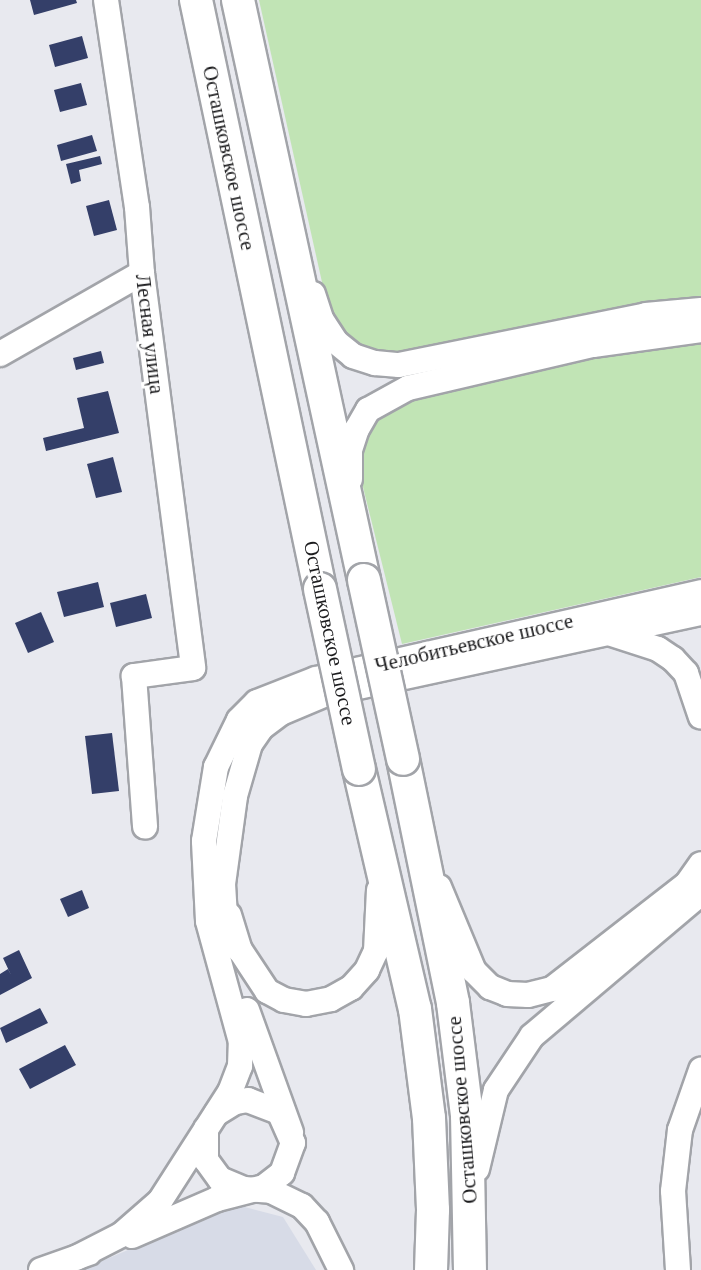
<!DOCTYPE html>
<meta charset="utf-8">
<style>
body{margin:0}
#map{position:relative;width:701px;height:1270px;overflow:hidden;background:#e8e9ef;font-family:"Times New Roman",serif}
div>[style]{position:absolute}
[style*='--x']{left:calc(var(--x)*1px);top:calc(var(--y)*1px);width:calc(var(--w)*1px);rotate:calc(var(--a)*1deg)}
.built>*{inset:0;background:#d7dbe7}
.green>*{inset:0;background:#c1e4b5}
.building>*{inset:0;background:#343f69}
.roads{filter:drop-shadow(2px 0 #a2a4a9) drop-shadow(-2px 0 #a2a4a9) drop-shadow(0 2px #a2a4a9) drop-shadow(0 -2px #a2a4a9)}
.minor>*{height:24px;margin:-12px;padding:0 12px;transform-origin:12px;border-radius:12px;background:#fff}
.major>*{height:32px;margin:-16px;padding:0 16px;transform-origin:16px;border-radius:16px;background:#fff}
.bridges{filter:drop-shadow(2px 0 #a2a4a9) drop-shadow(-2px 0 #a2a4a9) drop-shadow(0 2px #a2a4a9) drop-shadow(0 -2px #a2a4a9)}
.major-bridge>*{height:32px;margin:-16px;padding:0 16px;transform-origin:16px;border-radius:16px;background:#fff}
span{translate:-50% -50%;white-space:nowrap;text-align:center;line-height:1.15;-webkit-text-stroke:6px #fff;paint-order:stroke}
.street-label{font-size:21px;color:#1c1c1e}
</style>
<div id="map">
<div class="built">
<div style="clip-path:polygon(241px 1206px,283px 1217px,316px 1270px,81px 1270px,217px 1212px)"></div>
</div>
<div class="green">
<div style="clip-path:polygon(259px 0,701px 0,701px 305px,400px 355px,365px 352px,342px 336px,326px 300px)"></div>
<div style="clip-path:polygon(686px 341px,701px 342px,701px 577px,402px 644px,360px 475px,367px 435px,384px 409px,429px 389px)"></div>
</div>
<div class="building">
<div style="clip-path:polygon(30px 0,76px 0,77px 3px,34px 15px)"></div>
<div style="clip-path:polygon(82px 36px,88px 58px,55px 67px,49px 45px)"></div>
<div style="clip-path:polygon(81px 83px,87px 105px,60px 112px,54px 90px)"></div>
<div style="clip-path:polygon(92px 135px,97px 151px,61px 161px,57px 145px)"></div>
<div style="clip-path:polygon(100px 156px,102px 164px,79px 170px,81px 181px,71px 184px,66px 164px)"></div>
<div style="clip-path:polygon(109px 200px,117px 230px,94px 236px,86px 206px)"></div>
<div style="clip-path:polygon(101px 351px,104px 363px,76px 370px,73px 358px)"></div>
<div style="clip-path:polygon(108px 391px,119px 433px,46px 451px,43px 438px,84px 428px,77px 398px)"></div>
<div style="clip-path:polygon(113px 457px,122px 492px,96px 498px,87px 464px)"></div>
<div style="clip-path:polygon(98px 582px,104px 607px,64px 617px,57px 592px)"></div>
<div style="clip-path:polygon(146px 594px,152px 618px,116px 627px,110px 603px)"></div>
<div style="clip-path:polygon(41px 612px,54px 642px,28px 653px,15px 623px)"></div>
<div style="clip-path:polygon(112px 733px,119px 791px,92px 794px,85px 736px)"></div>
<div style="clip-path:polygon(82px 890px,89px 908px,68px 917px,60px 899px)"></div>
<div style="clip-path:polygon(19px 950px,32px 978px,0 995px,0 974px,8px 969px,11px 975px,3px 958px)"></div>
<div style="clip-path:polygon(40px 1008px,48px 1023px,6px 1043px,0 1028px)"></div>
<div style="clip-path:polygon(65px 1045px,76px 1065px,30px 1089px,19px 1069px)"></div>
</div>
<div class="roads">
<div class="minor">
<div style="--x:106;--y:0;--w:209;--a:81.5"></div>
<div style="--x:137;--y:207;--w:66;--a:85.7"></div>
<div style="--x:142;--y:273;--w:398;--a:82.6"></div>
<div style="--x:193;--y:668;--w:60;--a:172.3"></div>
<div style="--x:134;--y:676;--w:151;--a:85.8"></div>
<div style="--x:313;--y:294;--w:26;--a:72"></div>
<div style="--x:321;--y:319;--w:27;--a:57"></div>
<div style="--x:336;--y:342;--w:22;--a:39"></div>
<div style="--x:353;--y:356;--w:23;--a:18"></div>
<div style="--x:375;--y:363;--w:24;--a:5"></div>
<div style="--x:399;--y:365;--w:252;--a:-11.4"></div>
<div style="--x:646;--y:315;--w:55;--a:-5.2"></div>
<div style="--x:0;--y:354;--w:163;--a:-29.7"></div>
<div style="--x:350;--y:479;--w:29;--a:-90"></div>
<div style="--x:350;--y:450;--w:22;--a:-72"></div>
<div style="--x:357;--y:429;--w:22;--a:-60"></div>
<div style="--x:368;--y:410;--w:46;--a:-28.8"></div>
<div style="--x:408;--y:388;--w:190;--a:-13.1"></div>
<div style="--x:593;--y:345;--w:109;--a:-7.9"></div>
<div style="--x:612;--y:634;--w:48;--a:18.1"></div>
<div style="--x:658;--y:649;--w:18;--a:34"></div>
<div style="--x:673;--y:659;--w:19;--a:47"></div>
<div style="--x:686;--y:673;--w:46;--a:71.2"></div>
<div style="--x:439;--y:887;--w:91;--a:67.4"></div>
<div style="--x:474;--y:971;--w:23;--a:45"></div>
<div style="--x:490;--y:987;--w:18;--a:22"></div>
<div style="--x:507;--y:994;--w:21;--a:3"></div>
<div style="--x:528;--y:995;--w:25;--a:-14"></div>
<div style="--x:552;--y:989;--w:171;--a:-37.9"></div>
<div style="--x:687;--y:884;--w:24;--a:-55"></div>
<div style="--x:229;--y:915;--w:37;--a:73"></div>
<div style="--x:240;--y:950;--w:49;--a:56.6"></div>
<div style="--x:267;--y:991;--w:19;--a:28"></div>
<div style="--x:284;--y:1000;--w:22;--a:10"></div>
<div style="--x:306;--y:1004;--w:25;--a:-11"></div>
<div style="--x:331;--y:999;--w:23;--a:-29"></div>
<div style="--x:351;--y:988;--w:24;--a:-48"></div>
<div style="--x:367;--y:970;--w:21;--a:-65"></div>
<div style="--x:376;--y:951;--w:61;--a:-87.2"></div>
<div style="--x:226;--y:933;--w:49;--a:-93.5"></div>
<div style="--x:223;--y:884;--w:89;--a:-82.2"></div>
<div style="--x:235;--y:796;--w:54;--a:-73.9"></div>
<div style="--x:250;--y:744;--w:19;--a:-55"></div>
<div style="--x:261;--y:728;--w:25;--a:-37"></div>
<div style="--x:281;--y:713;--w:49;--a:-22.9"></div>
<div style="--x:326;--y:694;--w:384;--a:-12.2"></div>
<div style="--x:247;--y:1010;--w:130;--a:70.2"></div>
<div style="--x:206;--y:1129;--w:31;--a:90"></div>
<div style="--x:206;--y:1160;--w:24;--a:54"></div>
<div style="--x:220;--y:1179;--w:26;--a:23"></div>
<div style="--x:244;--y:1189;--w:27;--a:4"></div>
<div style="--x:271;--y:1191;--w:34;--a:26"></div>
<div style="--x:302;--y:1206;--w:22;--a:47"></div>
<div style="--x:317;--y:1222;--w:54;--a:63.4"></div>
<div style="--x:477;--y:1169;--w:81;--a:-76.5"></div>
<div style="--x:496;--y:1090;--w:65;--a:-56.3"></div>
<div style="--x:532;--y:1036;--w:221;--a:-40.2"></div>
<div style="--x:132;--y:1236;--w:93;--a:-23.5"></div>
<div style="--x:217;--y:1199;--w:49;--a:-14.3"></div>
<div style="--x:264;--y:1187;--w:23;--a:-38"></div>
<div style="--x:282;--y:1173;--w:32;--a:-70"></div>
<div style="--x:293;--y:1143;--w:34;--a:-114"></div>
<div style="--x:279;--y:1112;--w:33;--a:-159"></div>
<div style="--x:248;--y:1100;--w:13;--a:171"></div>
<div style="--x:235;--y:1102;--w:22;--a:148"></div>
<div style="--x:76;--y:1258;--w:51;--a:-27.1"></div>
<div style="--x:121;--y:1235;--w:52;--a:-41.1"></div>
<div style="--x:160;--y:1201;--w:130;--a:-57.3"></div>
<div style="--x:230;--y:1092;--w:28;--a:-69"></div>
<div style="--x:240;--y:1066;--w:24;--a:-88"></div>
<div style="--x:241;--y:1042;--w:125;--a:-105.3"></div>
<div style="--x:208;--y:921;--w:80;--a:-92.9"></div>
<div style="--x:204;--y:841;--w:75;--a:-80.8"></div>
<div style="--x:216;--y:767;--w:52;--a:-63.9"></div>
<div style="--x:239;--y:720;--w:25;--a:-45"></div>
<div style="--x:257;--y:702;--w:63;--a:-21.3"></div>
<div style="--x:316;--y:679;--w:395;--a:-12.7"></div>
<div style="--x:41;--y:1270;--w:51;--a:-19.5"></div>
<div style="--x:678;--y:1270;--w:79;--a:-93.6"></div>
<div style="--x:673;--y:1191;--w:61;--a:-83.5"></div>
<div style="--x:680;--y:1130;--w:64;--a:-70.7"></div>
</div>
<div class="major">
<div style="--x:196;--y:0;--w:602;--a:78.11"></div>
<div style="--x:238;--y:0;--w:594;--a:77.74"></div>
<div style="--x:403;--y:759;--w:249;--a:78.4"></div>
<div style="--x:453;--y:1003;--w:113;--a:82.9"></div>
<div style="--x:467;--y:1115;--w:155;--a:88.9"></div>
<div style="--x:359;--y:769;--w:246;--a:76.9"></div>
<div style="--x:415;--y:1009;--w:110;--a:82.7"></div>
<div style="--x:429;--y:1118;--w:92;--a:87.5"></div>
<div style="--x:433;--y:1210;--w:60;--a:91.9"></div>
</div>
</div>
<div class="bridges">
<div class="major-bridge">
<div style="--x:364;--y:580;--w:183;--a:77.7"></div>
<div style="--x:320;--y:589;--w:184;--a:77.8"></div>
</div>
</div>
<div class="street-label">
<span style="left:229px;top:158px;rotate:78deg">Осташковское шоссе</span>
<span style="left:150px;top:334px;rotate:83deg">Лесная улица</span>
<span style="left:330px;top:633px;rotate:78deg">Осташковское шоссе</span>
<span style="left:474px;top:643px;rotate:-13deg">Челобитьевское шоссе</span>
<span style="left:462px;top:1110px;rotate:-95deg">Осташковское шоссе</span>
</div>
</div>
